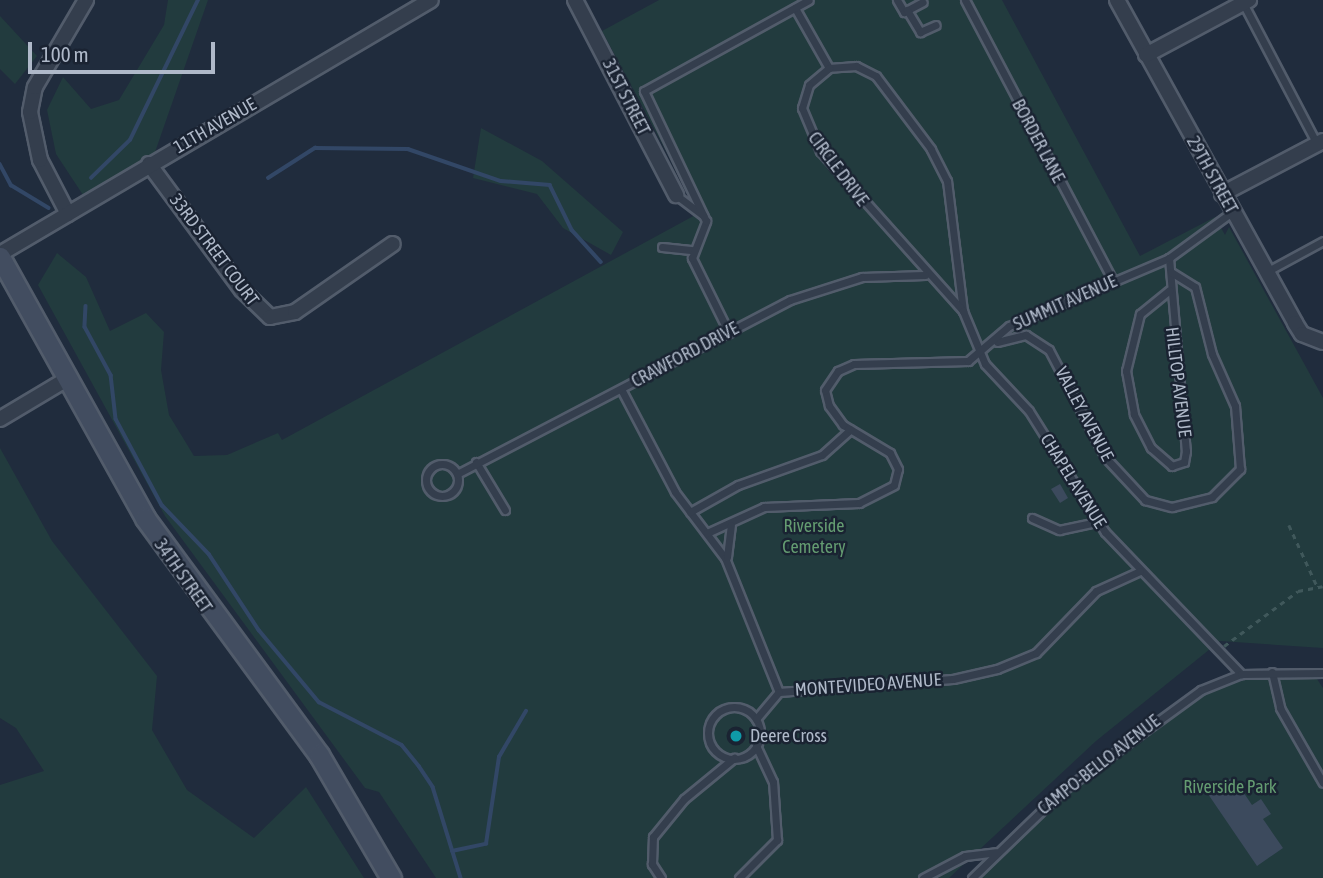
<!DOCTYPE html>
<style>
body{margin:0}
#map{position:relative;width:1323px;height:878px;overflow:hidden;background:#202c3d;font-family:"Asap Condensed",sans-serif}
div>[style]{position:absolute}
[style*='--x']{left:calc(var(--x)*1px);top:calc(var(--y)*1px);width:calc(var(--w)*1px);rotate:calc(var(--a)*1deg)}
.green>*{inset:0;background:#223b3e}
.stream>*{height:3.5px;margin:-1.75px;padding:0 1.75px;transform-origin:1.75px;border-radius:1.75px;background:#324766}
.building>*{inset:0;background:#3c4a5d}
.path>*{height:2.5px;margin-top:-1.25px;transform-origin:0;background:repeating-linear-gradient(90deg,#40585b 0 5px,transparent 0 10px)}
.roads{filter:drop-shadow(2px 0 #525c6b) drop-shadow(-2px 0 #525c6b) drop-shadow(0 2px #525c6b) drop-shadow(0 -2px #525c6b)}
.lane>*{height:7px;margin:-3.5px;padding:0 3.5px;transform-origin:3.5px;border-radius:3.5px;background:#343e4d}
.lane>.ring{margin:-3.5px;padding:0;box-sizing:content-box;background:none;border:7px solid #343e4d;border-radius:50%}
.street>*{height:14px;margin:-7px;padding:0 7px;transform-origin:7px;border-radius:7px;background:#343e4d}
.secondary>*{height:19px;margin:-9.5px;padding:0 9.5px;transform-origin:9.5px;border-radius:9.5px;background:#424d60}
.dots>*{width:19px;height:19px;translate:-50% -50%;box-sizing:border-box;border:4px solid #1a2332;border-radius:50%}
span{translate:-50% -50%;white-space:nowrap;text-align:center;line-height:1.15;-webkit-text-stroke:5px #1a2332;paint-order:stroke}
.street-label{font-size:18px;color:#afb9c9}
.park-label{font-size:18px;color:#649c71}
.poi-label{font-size:18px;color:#afb9c9}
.left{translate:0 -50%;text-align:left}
.scale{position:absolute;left:28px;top:42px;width:187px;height:32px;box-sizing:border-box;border:4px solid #afb9c9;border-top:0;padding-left:9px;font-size:21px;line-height:24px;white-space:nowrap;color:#afb9c9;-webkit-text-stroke:5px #1a2332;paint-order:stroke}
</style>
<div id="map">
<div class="green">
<div style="clip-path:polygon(168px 0,208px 0,154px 155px,83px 195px,56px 154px,47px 110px,63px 77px,91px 109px,119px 100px,164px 25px)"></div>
<div style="clip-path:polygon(659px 0,1002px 0,1140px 256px,1215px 217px,1225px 235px,1229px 227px,1323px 398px,1323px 648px,1220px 641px,1096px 741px,949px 878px,436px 878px,379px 792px,365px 788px,165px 516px,38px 285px,57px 253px,86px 277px,110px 331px,146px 313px,164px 332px,161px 370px,169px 415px,194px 456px,227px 455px,278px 433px,282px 440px,699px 213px,602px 31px)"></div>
<div style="clip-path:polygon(0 16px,37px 56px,15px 84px,0 69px)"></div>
<div style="clip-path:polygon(481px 128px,542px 161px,623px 232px,611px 255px,563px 228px,537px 194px,473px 178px)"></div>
<div style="clip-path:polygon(0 448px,52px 541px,157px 676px,152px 730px,187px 790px,254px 838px,306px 787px,364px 878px,0 878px,0 785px,44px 771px,16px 728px,0 718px)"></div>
<div style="clip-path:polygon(1250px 678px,1317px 679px,1323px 688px,1323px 878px,979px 878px,1032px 822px,1117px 752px,1210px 692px)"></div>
</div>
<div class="stream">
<div style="--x:0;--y:164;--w:24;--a:62"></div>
<div style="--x:11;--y:185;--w:44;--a:31.2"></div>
<div style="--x:91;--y:178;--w:54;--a:-44.3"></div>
<div style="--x:130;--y:140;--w:156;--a:-64.1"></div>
<div style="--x:268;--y:178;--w:56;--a:-32.6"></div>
<div style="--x:315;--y:148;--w:93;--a:0.6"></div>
<div style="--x:408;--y:149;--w:98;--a:19"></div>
<div style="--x:501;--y:181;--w:49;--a:4.7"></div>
<div style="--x:550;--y:185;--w:50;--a:63.9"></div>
<div style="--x:572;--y:230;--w:43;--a:47.8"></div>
<div style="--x:86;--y:306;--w:21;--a:93"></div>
<div style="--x:85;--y:327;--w:55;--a:61.6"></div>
<div style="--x:111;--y:375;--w:44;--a:83.5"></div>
<div style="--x:116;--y:419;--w:98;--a:61.9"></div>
<div style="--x:162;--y:505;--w:68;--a:46.2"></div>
<div style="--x:209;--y:554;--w:91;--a:56.7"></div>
<div style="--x:259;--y:630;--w:94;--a:50.2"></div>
<div style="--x:319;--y:702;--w:93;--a:27.4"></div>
<div style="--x:402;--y:745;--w:27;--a:51"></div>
<div style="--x:419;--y:766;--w:25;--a:56"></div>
<div style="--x:433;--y:787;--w:95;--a:72.9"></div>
<div style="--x:452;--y:851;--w:35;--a:-12"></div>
<div style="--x:486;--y:844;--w:88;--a:-81.5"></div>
<div style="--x:499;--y:757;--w:53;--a:-59.6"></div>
</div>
<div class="building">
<div style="clip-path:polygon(1060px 484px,1068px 498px,1060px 503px,1051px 489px)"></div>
<div style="clip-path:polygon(1233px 777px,1252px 805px,1261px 799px,1271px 814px,1263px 819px,1283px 848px,1257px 866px,1208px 794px)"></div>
</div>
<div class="path">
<div style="--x:1289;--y:525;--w:67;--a:65.3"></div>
<div style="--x:1224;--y:646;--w:92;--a:-36.6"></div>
<div style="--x:1298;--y:591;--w:25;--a:-11"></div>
</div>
<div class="roads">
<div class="lane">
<div style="--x:897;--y:0;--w:14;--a:60"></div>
<div style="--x:904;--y:12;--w:21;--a:-28"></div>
<div style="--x:965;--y:0;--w:318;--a:62.2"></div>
<div style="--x:1243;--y:3;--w:159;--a:62.3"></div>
<div style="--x:795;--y:8;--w:69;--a:60.5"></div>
<div style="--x:907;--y:10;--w:26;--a:59"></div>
<div style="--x:920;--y:32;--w:17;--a:-24"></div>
<div style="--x:676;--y:195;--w:34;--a:37"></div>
<div style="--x:662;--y:247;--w:31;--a:6"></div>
<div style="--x:1169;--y:258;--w:194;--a:85"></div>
<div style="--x:1186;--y:451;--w:11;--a:100"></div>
<div style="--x:1184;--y:462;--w:13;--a:162"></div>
<div style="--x:1172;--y:466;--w:28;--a:-139"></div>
<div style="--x:1151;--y:448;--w:38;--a:-117"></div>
<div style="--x:1134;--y:414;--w:44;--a:-100.5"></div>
<div style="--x:1126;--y:371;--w:59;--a:-76.2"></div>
<div style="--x:1140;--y:314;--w:38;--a:-39"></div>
<div style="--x:1266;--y:272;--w:65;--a:-28.5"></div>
<div style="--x:963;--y:311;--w:131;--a:-97"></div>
<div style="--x:947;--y:181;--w:36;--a:-117"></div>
<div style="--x:931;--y:149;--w:91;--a:-127"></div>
<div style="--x:876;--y:76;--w:22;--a:-153"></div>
<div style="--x:856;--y:66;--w:27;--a:176"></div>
<div style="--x:829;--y:68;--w:26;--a:140"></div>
<div style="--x:809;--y:85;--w:24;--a:107"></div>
<div style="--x:802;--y:108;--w:47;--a:67.3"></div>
<div style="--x:820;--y:151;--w:215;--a:48.2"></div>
<div style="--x:963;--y:311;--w:57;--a:67.5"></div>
<div style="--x:985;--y:364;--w:64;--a:46.9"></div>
<div style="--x:1029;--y:411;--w:143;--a:57.9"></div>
<div style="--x:1105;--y:532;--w:197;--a:46.2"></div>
<div style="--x:729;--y:333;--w:84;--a:-116.3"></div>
<div style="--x:692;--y:258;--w:40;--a:-69"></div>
<div style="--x:706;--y:221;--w:144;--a:-115.5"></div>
<div style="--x:644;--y:91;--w:188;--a:-28.9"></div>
<div style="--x:997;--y:342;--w:30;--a:-14"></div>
<div style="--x:1026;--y:335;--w:27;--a:33"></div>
<div style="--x:1049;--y:350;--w:121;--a:62.4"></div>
<div style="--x:1105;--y:457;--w:59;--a:47.1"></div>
<div style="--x:1145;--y:500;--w:28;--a:15"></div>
<div style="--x:1172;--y:507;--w:41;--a:-14"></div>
<div style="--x:1212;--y:497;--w:40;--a:-45"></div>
<div style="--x:1240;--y:469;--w:63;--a:-94.5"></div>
<div style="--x:1235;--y:406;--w:57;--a:-113.9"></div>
<div style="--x:1212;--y:354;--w:69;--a:-104.2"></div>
<div style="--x:1195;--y:287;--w:28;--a:-148"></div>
<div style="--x:621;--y:389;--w:116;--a:62.3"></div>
<div style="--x:675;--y:492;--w:83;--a:52.9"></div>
<div style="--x:725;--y:558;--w:144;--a:68.1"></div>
<div style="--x:779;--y:692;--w:174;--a:-4.3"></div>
<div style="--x:953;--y:679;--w:45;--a:-12.8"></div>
<div style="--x:997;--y:669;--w:42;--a:-22.3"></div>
<div style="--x:1036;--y:653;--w:86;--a:-45.9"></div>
<div style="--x:1096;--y:591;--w:48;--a:-24.4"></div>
<div style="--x:476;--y:462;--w:56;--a:58.9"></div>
<div class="ring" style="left:426px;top:464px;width:25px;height:25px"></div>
<div style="--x:457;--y:474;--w:376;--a:-27.6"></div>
<div style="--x:790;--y:300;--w:76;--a:-17.7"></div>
<div style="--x:862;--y:277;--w:63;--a:-1.8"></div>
<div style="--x:690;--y:512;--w:55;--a:-29.4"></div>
<div style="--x:738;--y:485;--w:89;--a:-19.7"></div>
<div style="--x:822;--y:455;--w:38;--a:-42"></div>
<div style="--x:1032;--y:518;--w:30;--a:24"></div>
<div style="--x:1059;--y:530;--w:39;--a:-12"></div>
<div style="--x:707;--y:533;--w:63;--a:-24.5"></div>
<div style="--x:764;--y:507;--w:95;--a:-2.4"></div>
<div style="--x:859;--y:503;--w:39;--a:-27"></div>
<div style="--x:894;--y:485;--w:16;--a:-76"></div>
<div style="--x:898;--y:469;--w:18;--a:-117"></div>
<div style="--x:890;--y:453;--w:55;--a:-149.2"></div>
<div style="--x:843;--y:425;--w:24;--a:-126"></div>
<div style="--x:829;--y:406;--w:16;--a:-104"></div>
<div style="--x:825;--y:390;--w:23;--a:-56"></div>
<div style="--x:838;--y:371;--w:17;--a:-24"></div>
<div style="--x:854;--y:364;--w:114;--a:-1.5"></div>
<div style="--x:968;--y:361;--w:54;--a:-40.5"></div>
<div style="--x:1009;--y:326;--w:174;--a:-23"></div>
<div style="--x:1169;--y:258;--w:78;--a:-36.1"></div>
<div style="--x:727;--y:557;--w:32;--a:-83"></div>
<div style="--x:1272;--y:672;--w:37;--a:77"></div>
<div style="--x:1280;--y:708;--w:86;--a:60.2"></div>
<div class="ring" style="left:708px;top:707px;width:45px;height:45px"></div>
<div style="--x:756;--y:719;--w:35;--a:-50"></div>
<div style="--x:661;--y:878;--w:17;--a:-123"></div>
<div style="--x:652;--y:864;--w:27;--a:-88"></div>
<div style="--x:653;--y:837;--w:49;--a:-50.8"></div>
<div style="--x:684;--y:799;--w:65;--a:-39.4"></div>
<div style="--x:739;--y:878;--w:54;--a:-45"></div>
<div style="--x:777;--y:840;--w:58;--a:-93.9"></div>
<div style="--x:773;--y:782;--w:40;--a:-115"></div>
<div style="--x:923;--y:878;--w:47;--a:-27.6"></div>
<div style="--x:965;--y:856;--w:31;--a:-7"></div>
<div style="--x:972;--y:878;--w:124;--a:-44"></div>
<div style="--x:1061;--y:792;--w:173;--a:-36.1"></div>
<div style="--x:1201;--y:690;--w:43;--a:-21.8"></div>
<div style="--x:1241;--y:674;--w:82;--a:-0.7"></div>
</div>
<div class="street">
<div style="--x:575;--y:0;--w:220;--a:62.6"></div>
<div style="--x:1117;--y:0;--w:369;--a:61.1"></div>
<div style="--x:1295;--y:323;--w:13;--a:58"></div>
<div style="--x:1302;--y:334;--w:22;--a:21"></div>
<div style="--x:1146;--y:55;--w:117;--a:-28.1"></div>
<div style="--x:149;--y:164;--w:157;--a:53.6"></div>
<div style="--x:242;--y:290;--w:39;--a:44"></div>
<div style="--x:270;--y:317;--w:25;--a:-11"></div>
<div style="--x:295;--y:312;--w:119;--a:-34.8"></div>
<div style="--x:1222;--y:194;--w:114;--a:-27.7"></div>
<div style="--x:68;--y:214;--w:61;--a:-117.4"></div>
<div style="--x:40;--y:160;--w:49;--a:-101.8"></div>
<div style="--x:30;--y:112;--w:25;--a:-79"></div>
<div style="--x:35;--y:87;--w:101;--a:-59.6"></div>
<div style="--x:0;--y:254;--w:500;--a:-30.51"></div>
<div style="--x:0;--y:419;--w:78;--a:-30.8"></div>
</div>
<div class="secondary">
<div style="--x:0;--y:257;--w:299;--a:60.9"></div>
<div style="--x:145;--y:518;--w:294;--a:53.7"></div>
<div style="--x:319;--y:755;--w:143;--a:59.7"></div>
</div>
</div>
<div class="dots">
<div style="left:736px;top:736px;background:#0f9aa8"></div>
</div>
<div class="street-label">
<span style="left:626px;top:97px;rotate:63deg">31ST STREET</span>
<span style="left:215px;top:126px;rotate:-30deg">11TH AVENUE</span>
<span style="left:1038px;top:141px;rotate:62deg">BORDER LANE</span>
<span style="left:838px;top:169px;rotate:53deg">CIRCLE DRIVE</span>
<span style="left:1212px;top:175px;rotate:61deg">29TH STREET</span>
<span style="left:214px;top:250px;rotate:53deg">33RD STREET COURT</span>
<span style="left:1065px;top:303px;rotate:-24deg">SUMMIT AVENUE</span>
<span style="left:685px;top:355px;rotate:-28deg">CRAWFORD DRIVE</span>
<span style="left:1178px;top:382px;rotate:83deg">HILLTOP AVENUE</span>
<span style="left:1084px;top:414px;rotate:62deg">VALLEY AVENUE</span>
<span style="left:1073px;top:481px;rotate:58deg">CHAPEL AVENUE</span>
<span style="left:183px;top:576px;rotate:55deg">34TH STREET</span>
<span style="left:868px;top:685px;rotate:-4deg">MONTEVIDEO AVENUE</span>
<span style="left:1099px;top:765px;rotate:-38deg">CAMPO-BELLO AVENUE</span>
</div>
<div class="park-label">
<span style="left:814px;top:537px">Riverside<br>Cemetery</span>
<span style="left:1230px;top:787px">Riverside Park</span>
</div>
<div class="poi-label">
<span class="left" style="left:750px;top:736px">Deere Cross</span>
</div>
<div class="scale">100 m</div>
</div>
